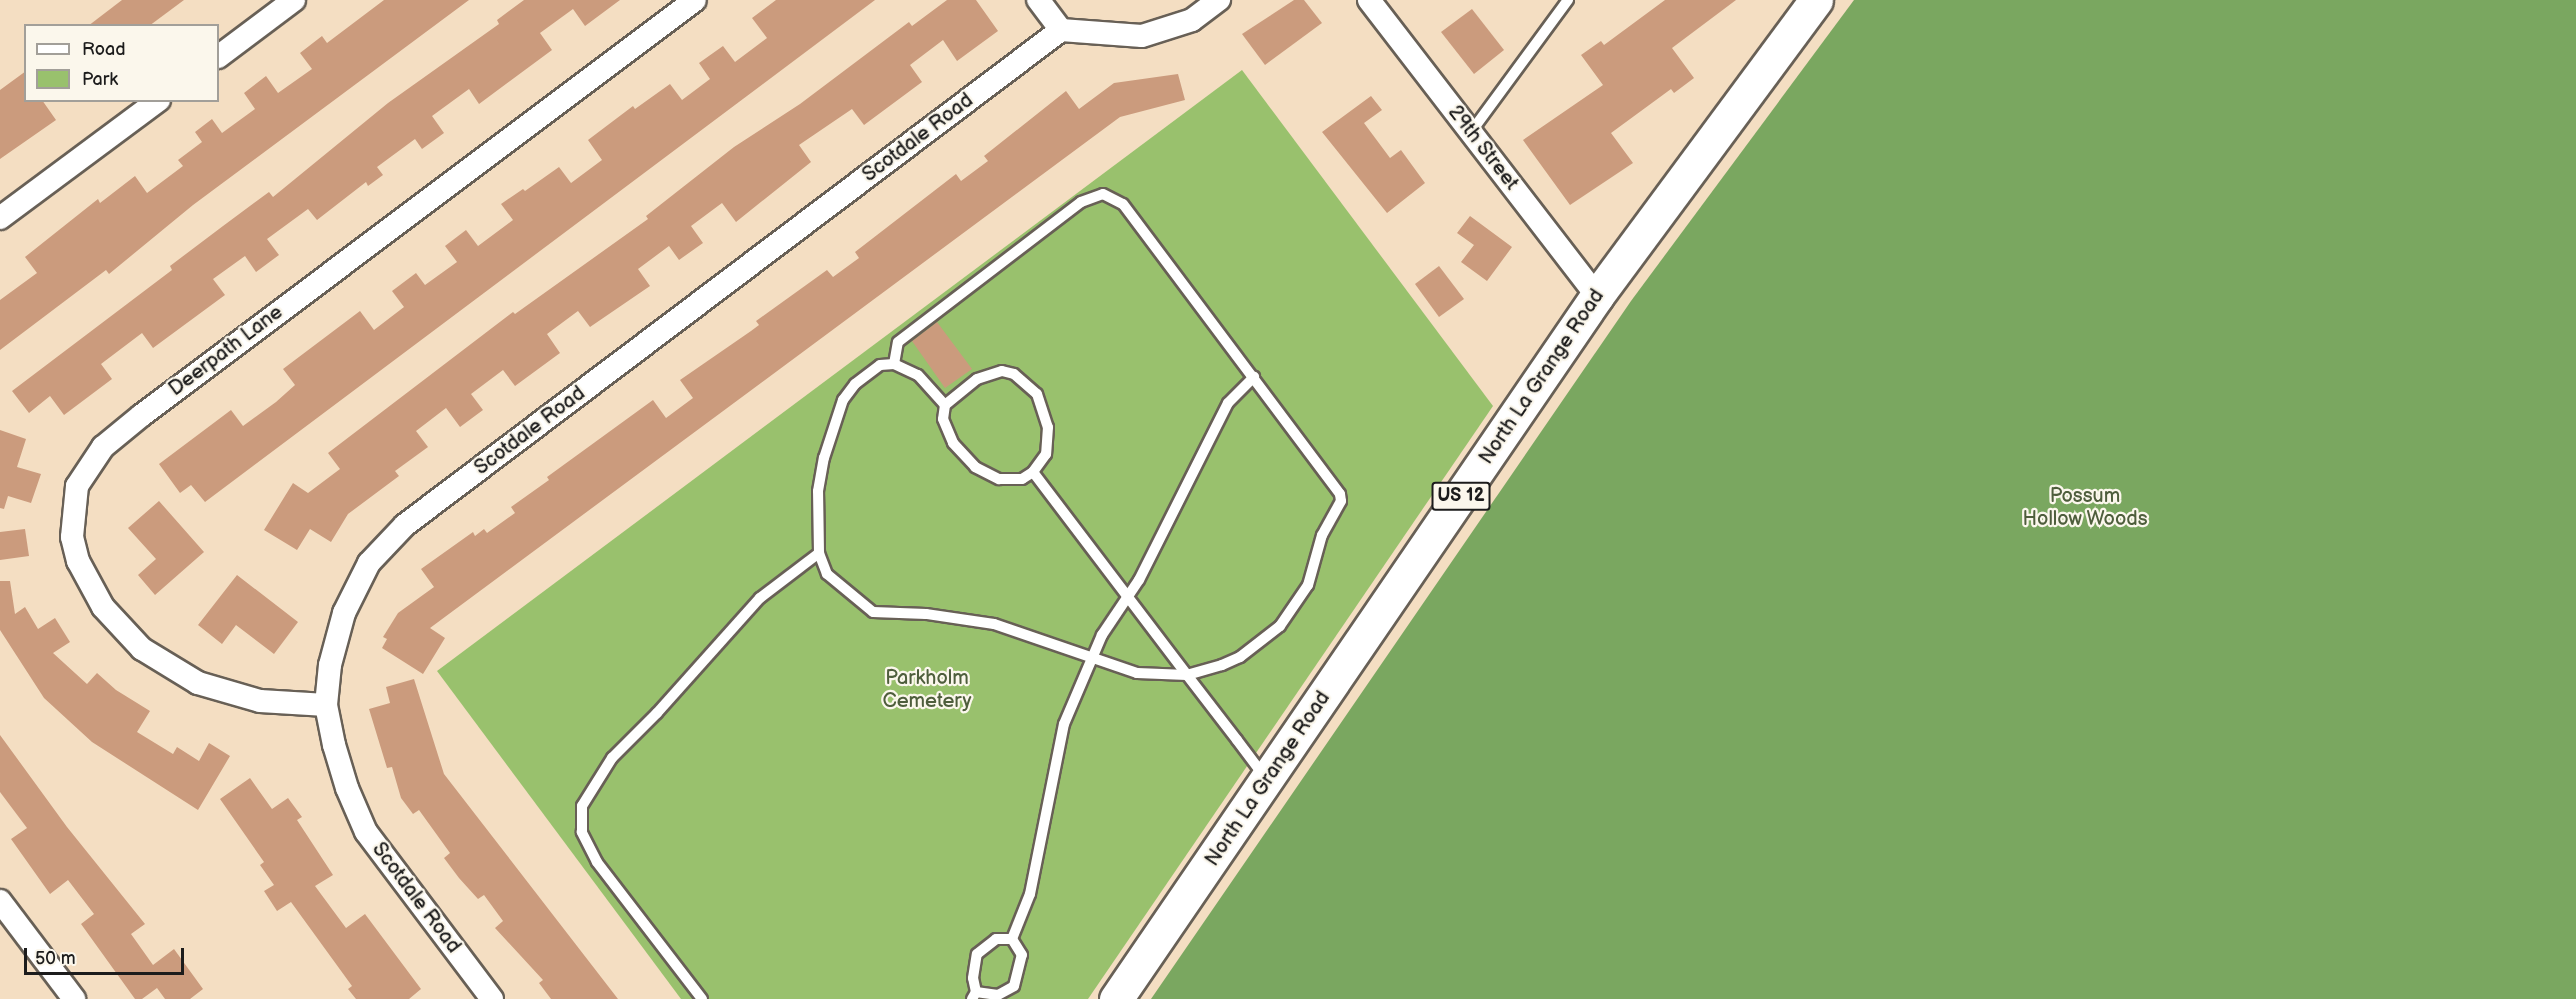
<!DOCTYPE html>
<style>
body{margin:0}
#map{position:relative;width:2576px;height:999px;overflow:hidden;background:#f4dec2;font-family:"Balsamiq Sans",sans-serif}
div>[style]{position:absolute}
[style*='--x']{left:calc(var(--x)*1px);top:calc(var(--y)*1px);width:calc(var(--w)*1px);rotate:calc(var(--a)*1deg)}
.green>*{inset:0;background:#99c16d}
.forest>*{inset:0;background:#7aa760}
.building>*{inset:0;background:#cb9b7d}
.roads{filter:drop-shadow(2px 0 #686056) drop-shadow(-2px 0 #686056) drop-shadow(0 2px #686056) drop-shadow(0 -2px #686056)}
.service>*{height:10px;margin:-5px;padding:0 5px;transform-origin:5px;border-radius:5px;background:#fff}
.minor>*{height:22px;margin:-11px;padding:0 11px;transform-origin:11px;border-radius:11px;background:#fff}
.primary>*{height:33px;margin:-16.5px;padding:0 16.5px;transform-origin:16.5px;border-radius:16.5px;background:#fff}
span{translate:-50% -50%;white-space:nowrap;text-align:center;line-height:1.15;-webkit-text-stroke:4.5px #fbf7ec;paint-order:stroke}
.shield-label span{padding:2px 4px;background:#fbf7ec;border:2px solid;border-radius:4px;-webkit-text-stroke-width:0}
.shield-label{font-size:18px;color:#1c1c1c;font-weight:700}
.street-label{font-size:20px;color:#1c1c1c}
.park-label{font-size:20px;color:#4e5e3c}
.legend{position:absolute;left:24px;top:24px;width:195px;height:78px;box-sizing:border-box;background:#fbf7ec;border:2px solid #a29f99;margin:0;padding:8px 10px;list-style:none;font-size:18px;color:#1c1c1c}
.legend li{display:flex;align-items:center;gap:12px;height:30px}
.legend b{width:30px;border:2px solid #a29f99}
.scale{position:absolute;left:24px;top:948px;width:160px;height:27px;box-sizing:border-box;border:3px solid #1c1c1c;border-top:0;padding-left:8px;font-size:18px;line-height:21px;white-space:nowrap;color:#1c1c1c;-webkit-text-stroke:4px #fbf7ec;paint-order:stroke}
</style>
<div id="map">
<div class="green">
<div style="clip-path:polygon(1242px 70px,1493px 406px,1088px 999px,681px 999px,437px 671px)"></div>
</div>
<div class="forest">
<div style="clip-path:polygon(1854px 0,2576px 0,2576px 999px,1151px 999px,1631px 301px)"></div>
</div>
<div class="building">
<div style="clip-path:polygon(122px 0,184px 0,149px 26px,88px 26px)"></div>
<div style="clip-path:polygon(384px 0,469px 0,193px 205px,109px 274px,106px 270px,0 350px,0 300px,37px 273px,25px 257px,98px 199px,100px 203px,135px 176px,147px 193px,183px 166px,178px 160px,202px 142px,195px 132px,212px 119px,222px 133px,255px 109px,244px 93px,266px 76px,278px 93px,312px 69px,300px 53px,322px 36px,327px 43px)"></div>
<div style="clip-path:polygon(524px 0,620px 0,585px 26px,573px 9px,540px 33px,552px 50px,479px 104px,469px 89px,432px 116px,444px 133px,422px 149px,415px 139px,377px 167px,383px 175px,368px 186px,366px 182px,317px 220px,308px 209px,267px 239px,279px 255px,256px 272px,245px 256px,213px 279px,225px 295px,153px 348px,142px 333px,101px 364px,112px 379px,64px 415px,50px 396px,29px 413px,12px 391px,172px 270px,170px 266px,223px 226px,269px 192px,273px 197px,388px 103px,499px 24px,497px 20px)"></div>
<div style="clip-path:polygon(776px 0,875px 0,205px 502px,191px 485px,180px 493px,159px 464px,231px 410px,243px 426px,276px 402px,295px 385px,283px 369px,360px 311px,374px 330px,404px 307px,392px 291px,416px 273px,425px 285px,457px 262px,445px 246px,466px 230px,478px 246px,513px 220px,501px 204px,523px 189px,525px 191px,559px 167px,571px 183px,602px 160px,588px 140px,633px 106px,635px 109px,670px 84px,682px 100px,710px 79px,699px 63px,723px 46px,735px 62px,767px 38px,752px 18px)"></div>
<div style="clip-path:polygon(947px 0,976px 0,998px 31px,957px 61px,943px 40px,910px 65px,922px 82px,864px 125px,852px 109px,799px 145px,811px 162px,736px 222px,722px 203px,691px 226px,703px 243px,679px 260px,669px 246px,638px 269px,650px 286px,590px 327px,578px 311px,547px 334px,560px 353px,515px 386px,503px 370px,471px 394px,483px 410px,460px 427px,446px 408px,416px 431px,428px 447px,395px 471px,399px 476px,348px 514px,331px 542px,310px 529px,297px 550px,264px 530px,293px 483px,308px 493px,340px 469px,328px 453px,513px 312px,515px 314px,648px 219px,646px 216px,734px 147px,800px 104px,909px 22px,912px 26px)"></div>
<div style="clip-path:polygon(1294px 0,1304px 0,1322px 23px,1265px 65px,1242px 34px)"></div>
<div style="clip-path:polygon(1665px 0,1736px 0,1672px 48px,1694px 78px,1674px 93px,1671px 89px,1611px 133px,1633px 163px,1570px 205px,1523px 140px,1603px 85px,1581px 55px,1601px 41px,1604px 45px)"></div>
<div style="clip-path:polygon(1472px 9px,1504px 50px,1474px 74px,1441px 32px)"></div>
<div style="clip-path:polygon(26px 71px,26px 100px,42px 100px,56px 120px,0 159px,0 90px)"></div>
<div style="clip-path:polygon(1178px 74px,1185px 100px,1120px 117px,430px 628px,445px 638px,423px 674px,382px 648px,387px 639px,383px 637px,398px 613px,434px 587px,421px 569px,473px 532px,475px 536px,484px 529px,487px 533px,515px 513px,511px 507px,549px 480px,547px 477px,653px 400px,666px 418px,693px 398px,680px 380px,751px 331px,759px 325px,756px 321px,827px 270px,833px 277px,859px 258px,855px 252px,956px 174px,961px 181px,988px 161px,984px 156px,1066px 91px,1079px 109px,1114px 83px)"></div>
<div style="clip-path:polygon(1371px 96px,1382px 110px,1364px 123px,1390px 158px,1401px 150px,1425px 183px,1387px 213px,1322px 132px)"></div>
<div style="clip-path:polygon(1470px 216px,1512px 247px,1487px 281px,1461px 262px,1474px 245px,1457px 233px)"></div>
<div style="clip-path:polygon(1439px 266px,1464px 299px,1439px 317px,1415px 284px)"></div>
<div style="clip-path:polygon(937px 322px,972px 369px,945px 388px,912px 341px)"></div>
<div style="clip-path:polygon(0 430px,26px 439px,17px 467px,41px 474px,31px 503px,8px 496px,4px 509px,0 508px)"></div>
<div style="clip-path:polygon(159px 501px,204px 552px,155px 595px,138px 575px,156px 559px,128px 528px)"></div>
<div style="clip-path:polygon(25px 529px,29px 556px,0 560px,0 532px)"></div>
<div style="clip-path:polygon(237px 575px,298px 622px,274px 654px,236px 625px,222px 644px,198px 625px)"></div>
<div style="clip-path:polygon(0 581px,10px 581px,15px 614px,25px 607px,38px 629px,55px 618px,70px 642px,53px 653px,87px 684px,97px 673px,116px 690px,150px 711px,137px 732px,173px 754px,177px 747px,199px 761px,209px 743px,230px 756px,198px 810px,92px 742px,44px 698px,0 630px)"></div>
<div style="clip-path:polygon(414px 679px,444px 774px,618px 999px,551px 999px,539px 983px,543px 980px,495px 928px,503px 921px,484px 895px,478px 899px,459px 878px,444px 858px,450px 853px,419px 810px,413px 814px,401px 798px,392px 767px,387px 768px,369px 709px,390px 703px,386px 687px)"></div>
<div style="clip-path:polygon(0 735px,67px 827px,145px 924px,131px 934px,153px 965px,174px 949px,203px 989px,190px 999px,165px 999px,157px 988px,142px 999px,135px 999px,81px 924px,94px 914px,68px 880px,50px 894px,11px 839px,27px 828px,0 792px)"></div>
<div style="clip-path:polygon(250px 778px,272px 809px,288px 798px,302px 817px,297px 820px,333px 875px,315px 886px,346px 928px,365px 914px,421px 989px,409px 999px,356px 999px,348px 989px,352px 986px,291px 902px,277px 911px,264px 891px,274px 885px,260px 865px,264px 862px,220px 799px)"></div>
</div>
<div class="roads">
<div class="service">
<div style="--x:1471;--y:132;--w:164;--a:-53.7"></div>
<div style="--x:894;--y:364;--w:22;--a:-80"></div>
<div style="--x:898;--y:342;--w:230;--a:-37.4"></div>
<div style="--x:1081;--y:202;--w:23;--a:-20"></div>
<div style="--x:1103;--y:194;--w:22;--a:27"></div>
<div style="--x:1123;--y:204;--w:362;--a:53.2"></div>
<div style="--x:1340;--y:494;--w:7;--a:82"></div>
<div style="--x:1341;--y:501;--w:39;--a:119"></div>
<div style="--x:1322;--y:535;--w:52;--a:105.6"></div>
<div style="--x:1308;--y:585;--w:50;--a:124.3"></div>
<div style="--x:1280;--y:626;--w:51;--a:142.2"></div>
<div style="--x:1240;--y:657;--w:20;--a:156"></div>
<div style="--x:1222;--y:665;--w:36;--a:164"></div>
<div style="--x:1187;--y:675;--w:50;--a:-177.7"></div>
<div style="--x:1137;--y:673;--w:151;--a:-161.1"></div>
<div style="--x:994;--y:624;--w:69;--a:-171.6"></div>
<div style="--x:926;--y:614;--w:53;--a:-177.8"></div>
<div style="--x:873;--y:612;--w:60;--a:-140.4"></div>
<div style="--x:827;--y:574;--w:22;--a:-111"></div>
<div style="--x:819;--y:553;--w:62;--a:-90.9"></div>
<div style="--x:818;--y:491;--w:34;--a:-80"></div>
<div style="--x:824;--y:458;--w:61;--a:-71.9"></div>
<div style="--x:843;--y:400;--w:20;--a:-53"></div>
<div style="--x:855;--y:384;--w:31;--a:-37"></div>
<div style="--x:880;--y:365;--w:14;--a:-4"></div>
<div style="--x:894;--y:364;--w:26;--a:25"></div>
<div style="--x:918;--y:375;--w:40;--a:48"></div>
<div style="--x:945;--y:405;--w:41;--a:-39.1"></div>
<div style="--x:977;--y:379;--w:26;--a:-18"></div>
<div style="--x:1002;--y:371;--w:12;--a:14"></div>
<div style="--x:1014;--y:374;--w:30;--a:41"></div>
<div style="--x:1037;--y:394;--w:35;--a:72"></div>
<div style="--x:1048;--y:427;--w:27;--a:94"></div>
<div style="--x:1046;--y:454;--w:22;--a:126"></div>
<div style="--x:1033;--y:472;--w:255;--a:52.8"></div>
<div style="--x:1187;--y:675;--w:82;--a:52.4"></div>
<div style="--x:1237;--y:740;--w:45;--a:53.1"></div>
<div style="--x:945;--y:405;--w:14;--a:98"></div>
<div style="--x:943;--y:419;--w:26;--a:67"></div>
<div style="--x:953;--y:443;--w:33;--a:47"></div>
<div style="--x:975;--y:467;--w:27;--a:27"></div>
<div style="--x:999;--y:479;--w:23;--a:0"></div>
<div style="--x:1022;--y:479;--w:13;--a:-32"></div>
<div style="--x:976;--y:992;--w:22;--a:8"></div>
<div style="--x:998;--y:995;--w:18;--a:-29"></div>
<div style="--x:1014;--y:986;--w:32;--a:-76"></div>
<div style="--x:1022;--y:955;--w:19;--a:-122"></div>
<div style="--x:702;--y:999;--w:173;--a:-127.5"></div>
<div style="--x:597;--y:862;--w:34;--a:-117"></div>
<div style="--x:582;--y:832;--w:26;--a:-90"></div>
<div style="--x:582;--y:806;--w:57;--a:-58"></div>
<div style="--x:612;--y:758;--w:64;--a:-45"></div>
<div style="--x:657;--y:713;--w:154;--a:-48.2"></div>
<div style="--x:760;--y:598;--w:74;--a:-37.3"></div>
<div style="--x:972;--y:999;--w:8;--a:-60"></div>
<div style="--x:976;--y:992;--w:14;--a:-102"></div>
<div style="--x:973;--y:978;--w:24;--a:-81"></div>
<div style="--x:977;--y:954;--w:24;--a:-38"></div>
<div style="--x:996;--y:939;--w:16;--a:0"></div>
<div style="--x:1012;--y:939;--w:48;--a:-68.2"></div>
<div style="--x:1030;--y:894;--w:173;--a:-78.7"></div>
<div style="--x:1064;--y:724;--w:97;--a:-66.9"></div>
<div style="--x:1102;--y:635;--w:66;--a:-56.1"></div>
<div style="--x:1139;--y:580;--w:198;--a:-63.3"></div>
<div style="--x:1228;--y:403;--w:37;--a:-45"></div>
</div>
<div class="minor">
<div style="--x:1369;--y:0;--w:374;--a:52.4"></div>
<div style="--x:1061;--y:30;--w:81;--a:4.2"></div>
<div style="--x:1142;--y:36;--w:52;--a:-17.7"></div>
<div style="--x:1192;--y:20;--w:34;--a:-37"></div>
<div style="--x:218;--y:57;--w:95;--a:-36.9"></div>
<div style="--x:0;--y:218;--w:198;--a:-36.6"></div>
<div style="--x:326;--y:705;--w:66;--a:-176.5"></div>
<div style="--x:260;--y:701;--w:65;--a:-163.8"></div>
<div style="--x:198;--y:683;--w:66;--a:-148.7"></div>
<div style="--x:142;--y:649;--w:57;--a:-132.9"></div>
<div style="--x:103;--y:607;--w:52;--a:-118.5"></div>
<div style="--x:78;--y:561;--w:25;--a:-104"></div>
<div style="--x:72;--y:537;--w:51;--a:-84.4"></div>
<div style="--x:77;--y:486;--w:47;--a:-56.3"></div>
<div style="--x:103;--y:447;--w:50;--a:-39.4"></div>
<div style="--x:142;--y:415;--w:691;--a:-36.89"></div>
<div style="--x:0;--y:901;--w:123;--a:52.9"></div>
<div style="--x:492;--y:999;--w:209;--a:-127"></div>
<div style="--x:366;--y:832;--w:48;--a:-113.4"></div>
<div style="--x:347;--y:788;--w:45;--a:-106.8"></div>
<div style="--x:334;--y:745;--w:41;--a:-101.3"></div>
<div style="--x:326;--y:705;--w:40;--a:-84.3"></div>
<div style="--x:330;--y:665;--w:54;--a:-74.9"></div>
<div style="--x:344;--y:613;--w:56;--a:-63.4"></div>
<div style="--x:369;--y:563;--w:52;--a:-46.5"></div>
<div style="--x:405;--y:525;--w:822;--a:-37.04"></div>
<div style="--x:1061;--y:30;--w:38;--a:-127"></div>
</div>
<div class="primary">
<div style="--x:1116;--y:999;--w:852;--a:-55.62"></div>
<div style="--x:1597;--y:296;--w:368;--a:-53.5"></div>
</div>
</div>
<div class="shield-label">
<span style="left:1461px;top:496px">US 12</span>
</div>
<div class="street-label">
<span style="left:918px;top:138px;rotate:-37deg">Scotdale Road</span>
<span style="left:1483px;top:148px;rotate:52deg">29th Street</span>
<span style="left:226px;top:351px;rotate:-37deg">Deerpath Lane</span>
<span style="left:1542px;top:377px;rotate:-56deg">North La Grange Road</span>
<span style="left:530px;top:431px;rotate:-37deg">Scotdale Road</span>
<span style="left:1268px;top:779px;rotate:-56deg">North La Grange Road</span>
<span style="left:416px;top:898px;rotate:53deg">Scotdale Road</span>
</div>
<div class="park-label">
<span style="left:2085px;top:508px">Possum<br>Hollow Woods</span>
<span style="left:927px;top:690px">Parkholm<br>Cemetery</span>
</div>
<ul class="legend">
<li><b style="height:8px;background:#fff"></b>Road</li>
<li><b style="height:16px;background:#99c16d"></b>Park</li>
</ul>
<div class="scale">50 m</div>
</div>
